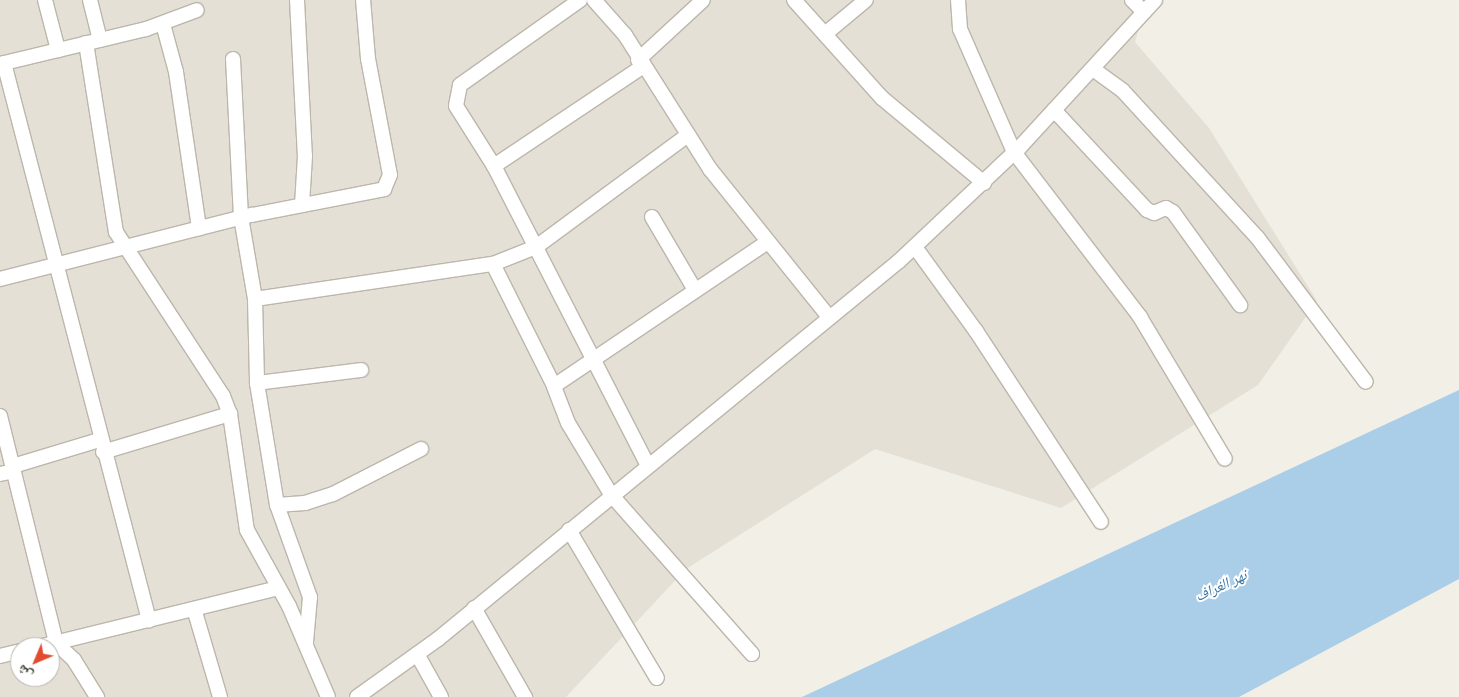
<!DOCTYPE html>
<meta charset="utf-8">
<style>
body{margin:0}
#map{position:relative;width:1459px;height:697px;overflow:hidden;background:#f2efe7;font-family:"Fira Sans","Noto Naskh Arabic",sans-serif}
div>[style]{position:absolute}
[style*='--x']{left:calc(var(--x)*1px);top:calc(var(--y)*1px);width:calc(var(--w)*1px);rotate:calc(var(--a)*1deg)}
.residential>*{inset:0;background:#e5e0d6}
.water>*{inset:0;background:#aacde8}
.roads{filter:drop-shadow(1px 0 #bcb6ab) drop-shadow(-1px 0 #bcb6ab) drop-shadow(0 1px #bcb6ab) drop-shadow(0 -1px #bcb6ab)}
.street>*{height:14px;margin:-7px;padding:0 7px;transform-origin:7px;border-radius:7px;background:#fff}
span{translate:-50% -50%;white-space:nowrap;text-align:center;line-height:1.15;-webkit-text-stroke:4px #fff;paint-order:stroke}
.water-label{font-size:15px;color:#3c76a4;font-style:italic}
.north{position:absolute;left:10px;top:637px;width:50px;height:50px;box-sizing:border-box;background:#fff;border:1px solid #b4b2af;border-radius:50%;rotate:225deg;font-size:14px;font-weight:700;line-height:20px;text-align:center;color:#443f37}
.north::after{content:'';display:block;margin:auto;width:18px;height:22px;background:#e24c2e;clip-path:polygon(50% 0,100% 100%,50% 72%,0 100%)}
</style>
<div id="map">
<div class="residential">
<div style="clip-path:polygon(evenodd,0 0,1147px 0,1135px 42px,1209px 128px,1317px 301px,1258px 385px,1061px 508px,875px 449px,686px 569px,566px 697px,0 697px,0 0,20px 647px,50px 647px,50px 677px,20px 677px,20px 647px)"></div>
</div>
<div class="water">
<div style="clip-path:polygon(1459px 390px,1459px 579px,1239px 697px,802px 697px)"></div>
</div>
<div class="roads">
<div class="street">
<div style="--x:45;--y:0;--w:52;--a:75.4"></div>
<div style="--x:90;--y:0;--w:41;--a:76"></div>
<div style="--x:297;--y:0;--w:156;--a:87.1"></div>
<div style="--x:305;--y:156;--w:49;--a:93.5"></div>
<div style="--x:580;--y:0;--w:147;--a:144.7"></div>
<div style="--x:460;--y:85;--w:21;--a:101"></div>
<div style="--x:456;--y:106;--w:71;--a:57.7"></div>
<div style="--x:494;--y:166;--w:335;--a:62.8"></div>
<div style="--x:594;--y:0;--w:47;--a:48.5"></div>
<div style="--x:625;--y:35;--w:159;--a:57.6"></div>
<div style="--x:710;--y:169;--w:190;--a:51.2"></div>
<div style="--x:794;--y:0;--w:132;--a:48.1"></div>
<div style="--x:882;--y:98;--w:133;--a:39.8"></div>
<div style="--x:958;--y:0;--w:29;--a:86"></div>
<div style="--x:960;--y:29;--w:134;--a:66.3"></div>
<div style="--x:1014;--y:152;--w:208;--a:52.6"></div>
<div style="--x:1140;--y:317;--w:165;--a:59.1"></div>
<div style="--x:1132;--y:0;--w:17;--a:45"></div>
<div style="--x:163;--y:24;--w:50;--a:74.8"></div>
<div style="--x:176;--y:72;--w:158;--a:81.6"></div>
<div style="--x:825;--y:34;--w:53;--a:-39.7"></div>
<div style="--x:86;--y:43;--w:191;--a:81"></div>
<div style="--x:116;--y:232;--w:196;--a:56.9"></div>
<div style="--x:223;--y:396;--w:19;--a:69"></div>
<div style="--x:230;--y:414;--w:117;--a:81.7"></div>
<div style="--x:247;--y:530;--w:87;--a:61.1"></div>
<div style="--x:289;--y:606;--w:99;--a:66.8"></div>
<div style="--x:233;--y:59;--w:158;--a:87.1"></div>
<div style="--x:241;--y:217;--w:83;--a:80.3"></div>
<div style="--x:255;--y:299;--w:84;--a:88.6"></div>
<div style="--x:257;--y:383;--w:124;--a:80.7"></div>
<div style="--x:277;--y:505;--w:98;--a:70.3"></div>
<div style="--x:310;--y:597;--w:45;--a:95.1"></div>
<div style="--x:638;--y:60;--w:88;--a:-42.7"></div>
<div style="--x:4;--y:63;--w:576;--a:75.41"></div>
<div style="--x:0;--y:64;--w:150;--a:-13.5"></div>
<div style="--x:146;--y:29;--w:54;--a:-20.4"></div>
<div style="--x:1093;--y:69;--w:37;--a:36"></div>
<div style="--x:1123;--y:91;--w:198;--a:47.5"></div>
<div style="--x:1257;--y:237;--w:181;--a:53.1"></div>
<div style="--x:1054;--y:110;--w:137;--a:47.1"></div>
<div style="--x:1147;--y:210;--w:8;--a:23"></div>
<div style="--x:1154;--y:213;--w:13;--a:-23"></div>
<div style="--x:1166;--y:208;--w:8;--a:30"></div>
<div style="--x:1173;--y:212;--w:115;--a:54.2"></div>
<div style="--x:494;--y:166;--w:178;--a:-33.8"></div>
<div style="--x:652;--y:217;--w:85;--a:59.5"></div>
<div style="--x:915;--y:247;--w:104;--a:54"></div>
<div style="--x:976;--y:331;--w:228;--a:56.8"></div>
<div style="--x:493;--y:264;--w:136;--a:63.4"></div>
<div style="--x:0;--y:279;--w:260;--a:-14.3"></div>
<div style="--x:252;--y:215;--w:135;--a:-11.1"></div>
<div style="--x:384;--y:189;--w:15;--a:-67"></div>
<div style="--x:390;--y:175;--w:118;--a:-100.7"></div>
<div style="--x:368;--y:59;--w:59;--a:-94.8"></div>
<div style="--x:255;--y:299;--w:241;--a:-8.4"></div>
<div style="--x:493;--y:264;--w:46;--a:-21.6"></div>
<div style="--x:536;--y:247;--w:189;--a:-36.4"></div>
<div style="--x:257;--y:383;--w:105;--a:-7.1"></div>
<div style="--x:0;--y:416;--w:234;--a:76.1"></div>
<div style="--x:56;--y:643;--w:25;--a:43"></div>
<div style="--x:74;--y:660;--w:44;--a:58.1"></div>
<div style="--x:103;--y:452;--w:133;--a:-16.7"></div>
<div style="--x:13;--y:466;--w:90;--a:-16.8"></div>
<div style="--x:0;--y:474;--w:14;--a:-12"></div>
<div style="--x:277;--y:505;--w:28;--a:-4"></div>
<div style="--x:305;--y:503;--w:29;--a:-18"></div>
<div style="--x:333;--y:494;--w:99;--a:-27.1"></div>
<div style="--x:569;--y:530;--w:172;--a:59.3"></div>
<div style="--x:474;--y:608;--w:103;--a:60.2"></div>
<div style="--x:195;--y:612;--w:89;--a:73.6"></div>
<div style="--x:38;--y:647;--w:248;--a:-13.8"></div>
<div style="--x:417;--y:654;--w:49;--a:60.8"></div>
<div style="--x:752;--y:654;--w:211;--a:-131.5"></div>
<div style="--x:612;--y:496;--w:85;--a:-121.1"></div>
<div style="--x:568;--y:423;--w:40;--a:-111"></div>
<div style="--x:554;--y:386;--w:256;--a:-34"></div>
<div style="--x:0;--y:656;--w:21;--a:-14"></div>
<div style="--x:357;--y:697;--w:100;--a:-35.6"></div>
<div style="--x:438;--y:639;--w:596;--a:-39.35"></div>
<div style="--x:899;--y:261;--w:165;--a:-43.3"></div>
<div style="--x:1019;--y:148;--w:201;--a:-47.4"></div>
</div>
</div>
<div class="water-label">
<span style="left:1221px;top:586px;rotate:-25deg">نهر الغراف</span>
</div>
<div class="north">ش</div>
</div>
